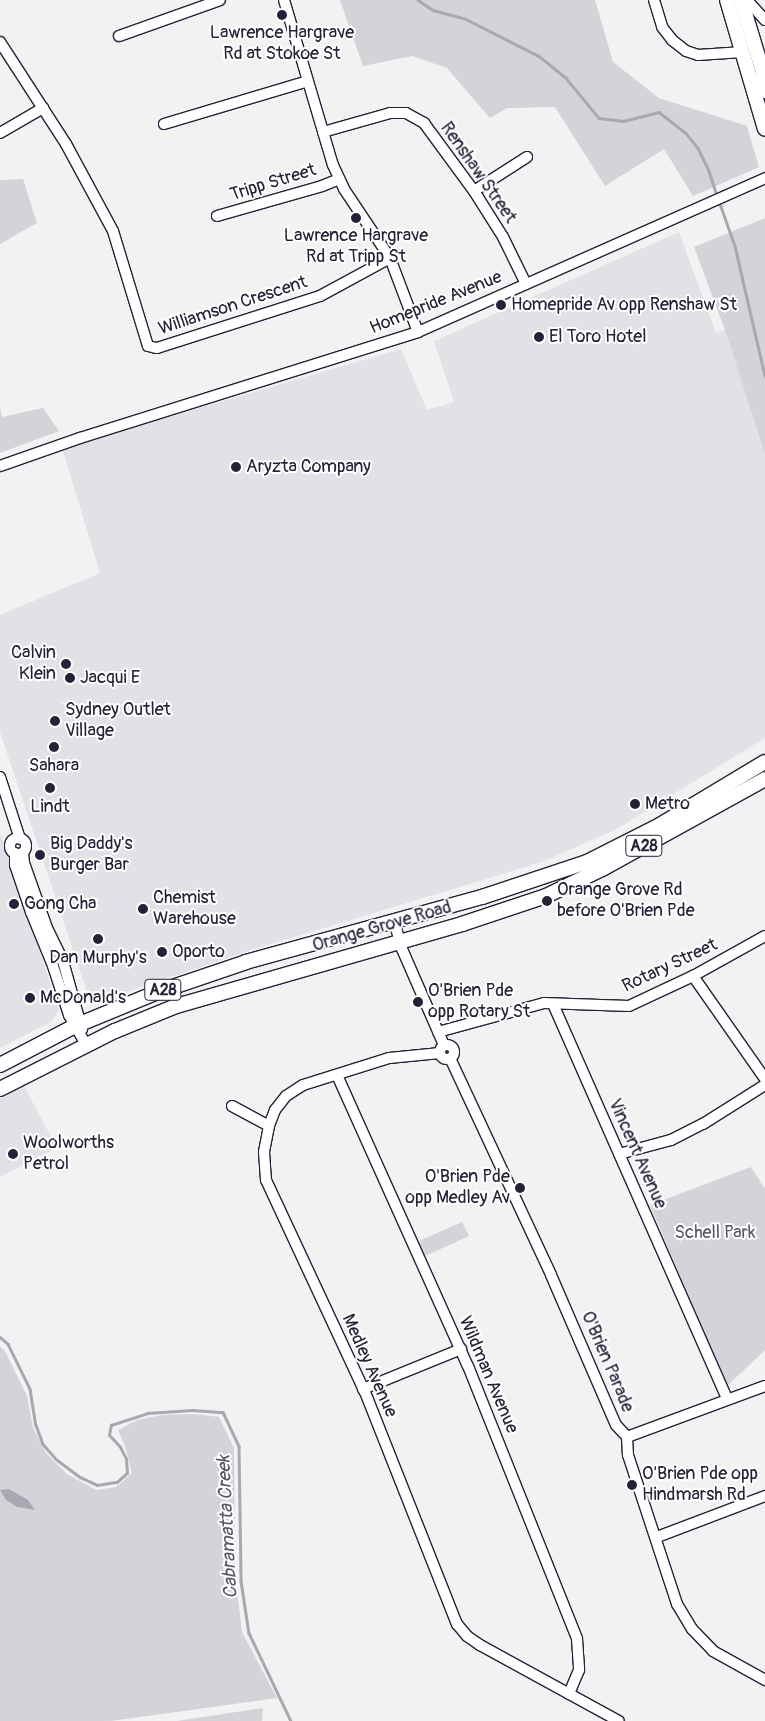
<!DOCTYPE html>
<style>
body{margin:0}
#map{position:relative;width:765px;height:1721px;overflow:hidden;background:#f2f2f3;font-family:Pangolin,sans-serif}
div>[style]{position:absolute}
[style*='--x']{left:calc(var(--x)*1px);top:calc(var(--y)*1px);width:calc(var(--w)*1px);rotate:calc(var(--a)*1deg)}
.built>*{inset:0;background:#e2e2e6}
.green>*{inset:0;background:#d3d3d8}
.water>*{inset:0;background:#a8a8b2}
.stream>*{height:2.5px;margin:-1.25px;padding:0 1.25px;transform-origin:1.25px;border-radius:1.25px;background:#a8a8b2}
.roads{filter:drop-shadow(1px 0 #22223b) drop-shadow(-1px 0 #22223b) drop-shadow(0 1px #22223b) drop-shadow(0 -1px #22223b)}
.minor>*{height:10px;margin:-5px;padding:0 5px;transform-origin:5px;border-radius:5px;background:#fff}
.minor>.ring{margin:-5px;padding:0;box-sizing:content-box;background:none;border:10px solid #fff;border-radius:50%}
.highway>*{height:14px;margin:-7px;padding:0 7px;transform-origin:7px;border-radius:7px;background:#fff}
.dots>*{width:14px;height:14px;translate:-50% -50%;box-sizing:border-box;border:2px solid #fff;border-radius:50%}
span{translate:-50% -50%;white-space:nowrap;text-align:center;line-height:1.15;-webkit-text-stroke:4px #fff;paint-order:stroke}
.shield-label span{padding:1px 4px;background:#fff;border:1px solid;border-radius:4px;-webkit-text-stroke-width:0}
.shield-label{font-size:16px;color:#22223b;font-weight:700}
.poi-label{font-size:18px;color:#22223b}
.left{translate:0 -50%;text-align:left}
.right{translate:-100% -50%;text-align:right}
.street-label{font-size:18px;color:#22223b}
.park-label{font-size:18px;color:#57576a}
.water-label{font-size:19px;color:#58586b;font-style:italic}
</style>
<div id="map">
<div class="built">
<div style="clip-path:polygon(679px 232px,716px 333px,725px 330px,765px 455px,765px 738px,615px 830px,542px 862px,248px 951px,91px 1004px,0 732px,0 615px,100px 573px,62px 448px,401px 349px,427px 410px,454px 402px,434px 341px)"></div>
<div style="clip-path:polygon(0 833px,59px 1009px,52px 1021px,0 1048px)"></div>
<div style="clip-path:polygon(24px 1086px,57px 1148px,0 1177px,0 1099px)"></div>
</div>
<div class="green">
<div style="clip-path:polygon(340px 0,595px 0,613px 62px,659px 98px,747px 126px,759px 167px,693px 196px,664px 149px,605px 186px,555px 107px,507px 108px,490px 118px,447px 68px,412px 56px,363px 66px)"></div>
<div style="clip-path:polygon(23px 179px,37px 223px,0 244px,0 180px)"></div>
<div style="clip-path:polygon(765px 218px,765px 455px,725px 330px,694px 247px)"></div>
<div style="clip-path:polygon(0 408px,2px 417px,43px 408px,59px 431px,0 453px)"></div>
<div style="clip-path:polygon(751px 1167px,765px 1189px,765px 1350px,727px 1386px,650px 1205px)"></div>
<div style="clip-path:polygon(462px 1222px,469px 1236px,425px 1256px,419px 1241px)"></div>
<div style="clip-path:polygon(0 1346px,6px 1353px,27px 1396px,33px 1428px,46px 1453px,67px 1474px,96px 1490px,116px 1487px,132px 1473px,125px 1446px,118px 1430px,137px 1420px,162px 1415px,194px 1414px,219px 1417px,234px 1448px,235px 1575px,242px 1632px,277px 1698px,111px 1721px,0 1721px)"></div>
<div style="clip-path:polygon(263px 1708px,262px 1721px,177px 1721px)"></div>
</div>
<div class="water">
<div style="clip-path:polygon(9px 1489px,28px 1500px,35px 1510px,17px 1507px,6px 1500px,0 1490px)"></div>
</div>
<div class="stream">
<div style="--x:418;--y:0;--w:18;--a:34"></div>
<div style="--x:433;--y:10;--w:34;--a:15"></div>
<div style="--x:466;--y:19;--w:82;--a:26.9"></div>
<div style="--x:539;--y:56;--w:35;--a:39"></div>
<div style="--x:566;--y:78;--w:52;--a:50.5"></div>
<div style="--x:599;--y:118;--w:24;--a:7"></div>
<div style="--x:623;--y:121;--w:37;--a:-14"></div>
<div style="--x:659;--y:112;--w:33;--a:38"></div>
<div style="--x:685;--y:132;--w:21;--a:51"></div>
<div style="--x:698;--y:148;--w:25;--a:64"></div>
<div style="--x:709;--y:171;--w:26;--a:72"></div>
<div style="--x:719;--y:201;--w:48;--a:70.4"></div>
<div style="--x:735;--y:246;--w:133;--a:77"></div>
<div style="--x:0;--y:1337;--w:11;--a:41"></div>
<div style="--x:8;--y:1344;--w:50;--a:63.9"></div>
<div style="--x:30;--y:1389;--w:36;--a:81"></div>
<div style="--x:36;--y:1425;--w:20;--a:70"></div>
<div style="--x:43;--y:1444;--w:20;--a:49"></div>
<div style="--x:56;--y:1459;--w:30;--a:37"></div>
<div style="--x:80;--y:1477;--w:19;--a:25"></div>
<div style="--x:97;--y:1485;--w:20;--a:-9"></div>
<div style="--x:117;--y:1482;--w:13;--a:-42"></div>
<div style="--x:127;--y:1473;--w:14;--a:-94"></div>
<div style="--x:126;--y:1459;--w:13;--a:-117"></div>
<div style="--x:120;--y:1447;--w:16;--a:-133"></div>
<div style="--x:109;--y:1435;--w:10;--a:-79"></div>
<div style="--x:111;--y:1425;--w:38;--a:-18"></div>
<div style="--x:147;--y:1413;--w:45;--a:-3.8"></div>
<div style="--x:192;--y:1410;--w:31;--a:4"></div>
<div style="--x:223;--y:1412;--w:38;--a:65"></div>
<div style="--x:239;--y:1447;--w:134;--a:89.1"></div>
<div style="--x:241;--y:1581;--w:53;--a:81.3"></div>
<div style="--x:249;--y:1633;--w:98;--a:64.5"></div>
</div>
<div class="roads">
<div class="minor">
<div style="--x:284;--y:0;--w:172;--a:73.5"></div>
<div style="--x:333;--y:165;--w:26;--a:65"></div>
<div style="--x:344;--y:189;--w:83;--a:56.3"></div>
<div style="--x:390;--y:258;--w:79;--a:69.3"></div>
<div style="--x:654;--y:0;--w:28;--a:73"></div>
<div style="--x:662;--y:27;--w:16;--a:52"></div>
<div style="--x:672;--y:40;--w:18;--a:38"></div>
<div style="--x:686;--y:51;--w:13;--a:18"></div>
<div style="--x:698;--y:55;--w:45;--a:-3.8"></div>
<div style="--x:747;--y:0;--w:27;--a:48"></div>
<div style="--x:119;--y:36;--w:107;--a:-19.6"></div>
<div style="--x:0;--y:42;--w:121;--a:57.1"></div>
<div style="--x:66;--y:144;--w:99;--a:61.6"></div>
<div style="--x:113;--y:231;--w:120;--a:73.1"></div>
<div style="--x:148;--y:346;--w:9;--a:13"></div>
<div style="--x:157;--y:348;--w:171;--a:-17.7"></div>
<div style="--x:320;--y:296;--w:80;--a:-28.5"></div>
<div style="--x:751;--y:76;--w:22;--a:51"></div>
<div style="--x:164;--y:124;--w:150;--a:-16.6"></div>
<div style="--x:323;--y:132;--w:70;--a:-15.8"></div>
<div style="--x:390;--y:113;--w:16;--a:0"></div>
<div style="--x:406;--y:113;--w:21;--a:29"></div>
<div style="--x:424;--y:123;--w:84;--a:53.7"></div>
<div style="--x:474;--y:191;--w:54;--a:57.8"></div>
<div style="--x:503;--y:237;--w:52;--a:63.9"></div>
<div style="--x:0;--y:133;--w:50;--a:-30.2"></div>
<div style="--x:474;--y:191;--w:63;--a:-32.7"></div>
<div style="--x:217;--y:216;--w:109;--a:-15.9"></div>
<div style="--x:322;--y:186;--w:18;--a:-22"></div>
<div style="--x:0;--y:466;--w:85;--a:-19.3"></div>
<div style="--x:80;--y:438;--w:354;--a:-17.4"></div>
<div style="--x:418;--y:332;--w:380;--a:-23.9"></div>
<div style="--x:0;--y:777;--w:65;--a:72.1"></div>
<div class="ring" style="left:10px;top:838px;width:6px;height:6px"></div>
<div style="--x:15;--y:853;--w:12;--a:90"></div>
<div style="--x:15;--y:865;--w:50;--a:71.2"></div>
<div style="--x:31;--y:912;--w:58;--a:67.8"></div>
<div style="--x:53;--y:966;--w:52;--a:71.9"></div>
<div style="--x:69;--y:1015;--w:34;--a:60"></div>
<div style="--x:23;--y:853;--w:10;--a:84"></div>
<div style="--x:24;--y:863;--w:69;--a:70.5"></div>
<div style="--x:47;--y:928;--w:37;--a:64"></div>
<div style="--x:63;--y:961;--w:71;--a:74.4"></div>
<div style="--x:394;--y:921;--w:29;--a:74"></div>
<div style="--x:402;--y:949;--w:105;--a:66.4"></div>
<div style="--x:693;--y:976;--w:126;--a:55"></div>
<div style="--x:553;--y:1004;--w:432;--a:66.2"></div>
<div style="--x:438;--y:1032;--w:110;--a:-15.3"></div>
<div style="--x:544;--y:1003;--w:85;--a:2"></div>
<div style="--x:629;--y:1006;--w:71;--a:-25.1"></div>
<div style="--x:693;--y:976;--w:82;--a:-29.1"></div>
<div class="ring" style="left:440px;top:1045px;width:4px;height:4px"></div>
<div style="--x:440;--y:1053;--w:51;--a:174.4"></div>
<div style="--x:389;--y:1058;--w:90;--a:162.6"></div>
<div style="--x:303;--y:1085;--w:20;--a:147"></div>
<div style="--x:286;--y:1096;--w:18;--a:128"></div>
<div style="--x:275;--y:1110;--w:17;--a:111"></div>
<div style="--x:269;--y:1126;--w:26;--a:101"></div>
<div style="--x:264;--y:1152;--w:28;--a:86"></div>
<div style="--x:266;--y:1180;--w:234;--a:65"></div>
<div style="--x:365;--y:1392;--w:250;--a:68.4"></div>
<div style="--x:457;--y:1624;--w:16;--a:50"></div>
<div style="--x:467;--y:1636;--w:16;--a:35"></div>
<div style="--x:480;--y:1645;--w:158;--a:28.7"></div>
<div style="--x:450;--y:1058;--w:239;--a:65"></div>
<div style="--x:551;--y:1275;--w:163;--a:66.6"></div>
<div style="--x:616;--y:1425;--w:16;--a:47"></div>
<div style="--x:627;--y:1437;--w:18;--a:87"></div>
<div style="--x:628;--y:1455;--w:157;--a:71.8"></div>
<div style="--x:677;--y:1604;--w:29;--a:59"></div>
<div style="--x:692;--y:1629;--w:30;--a:46"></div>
<div style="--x:713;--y:1651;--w:60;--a:29.1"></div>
<div style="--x:337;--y:1075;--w:319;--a:65.8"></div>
<div style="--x:468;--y:1366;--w:294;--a:68.2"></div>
<div style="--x:577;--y:1639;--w:31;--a:86"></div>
<div style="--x:579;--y:1670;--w:26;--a:113"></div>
<div style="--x:232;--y:1106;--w:42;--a:28.4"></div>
<div style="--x:619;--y:1154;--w:54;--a:-15.1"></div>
<div style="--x:671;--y:1140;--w:36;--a:-27"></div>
<div style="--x:703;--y:1124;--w:73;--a:-32.2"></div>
<div style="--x:363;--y:1389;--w:106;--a:-22.2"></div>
<div style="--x:627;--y:1437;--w:147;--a:-20.3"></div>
<div style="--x:657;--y:1537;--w:116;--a:-20.8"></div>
</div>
<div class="highway">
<div style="--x:727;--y:0;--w:134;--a:73.6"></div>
<div style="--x:741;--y:0;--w:83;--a:73.1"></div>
<div style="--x:0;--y:1065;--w:85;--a:-27.5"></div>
<div style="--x:75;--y:1026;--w:90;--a:-22.3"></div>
<div style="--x:158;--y:992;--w:93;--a:-18.8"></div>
<div style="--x:246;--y:962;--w:245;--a:-15.4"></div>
<div style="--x:482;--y:897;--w:111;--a:-18.4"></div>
<div style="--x:587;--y:862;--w:82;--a:-26.9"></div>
<div style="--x:660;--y:825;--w:122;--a:-31"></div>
<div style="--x:0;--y:1089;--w:129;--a:-26.8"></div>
<div style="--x:115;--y:1031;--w:66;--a:-22.3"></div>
<div style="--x:176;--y:1006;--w:298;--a:-16"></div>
<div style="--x:462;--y:924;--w:89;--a:-18.4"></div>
<div style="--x:546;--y:896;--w:64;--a:-25.8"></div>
<div style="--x:604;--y:868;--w:184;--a:-28.9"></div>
</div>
</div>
<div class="dots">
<div style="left:282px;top:15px;background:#22223b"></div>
<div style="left:356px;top:218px;background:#22223b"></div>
<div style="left:501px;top:305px;background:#22223b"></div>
<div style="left:539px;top:337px;background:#22223b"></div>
<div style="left:236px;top:467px;background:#22223b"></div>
<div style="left:66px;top:664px;background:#22223b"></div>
<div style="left:70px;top:678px;background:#22223b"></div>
<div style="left:55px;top:721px;background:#22223b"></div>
<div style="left:54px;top:747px;background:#22223b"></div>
<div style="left:50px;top:788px;background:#22223b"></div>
<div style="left:635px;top:804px;background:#22223b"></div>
<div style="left:40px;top:855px;background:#22223b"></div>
<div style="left:547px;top:901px;background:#22223b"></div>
<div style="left:14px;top:904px;background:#22223b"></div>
<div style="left:143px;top:909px;background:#22223b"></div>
<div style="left:98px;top:939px;background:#22223b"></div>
<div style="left:162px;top:952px;background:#22223b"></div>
<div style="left:30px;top:998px;background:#22223b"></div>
<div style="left:418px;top:1002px;background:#22223b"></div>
<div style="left:13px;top:1154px;background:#22223b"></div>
<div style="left:520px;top:1188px;background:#22223b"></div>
<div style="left:632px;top:1485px;background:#22223b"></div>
</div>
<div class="shield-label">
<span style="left:644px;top:846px">A28</span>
<span style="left:163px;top:990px">A28</span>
</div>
<div class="poi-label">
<span style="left:282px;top:44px">Lawrence Hargrave<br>Rd at Stokoe St</span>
<span style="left:356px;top:247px">Lawrence Hargrave<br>Rd at Tripp St</span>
<span class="left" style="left:511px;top:305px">Homepride Av opp Renshaw St</span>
<span class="left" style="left:549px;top:337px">El Toro Hotel</span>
<span class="left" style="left:246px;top:467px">Aryzta Company</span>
<span class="right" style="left:56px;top:664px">Calvin<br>Klein</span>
<span class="left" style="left:80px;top:678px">Jacqui E</span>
<span class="left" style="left:65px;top:721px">Sydney Outlet<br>Village</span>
<span style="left:54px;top:766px">Sahara</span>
<span class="left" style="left:645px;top:804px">Metro</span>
<span style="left:50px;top:807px">Lindt</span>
<span class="left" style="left:50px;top:855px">Big Daddy's<br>Burger Bar</span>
<span class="left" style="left:557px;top:901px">Orange Grove Rd<br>before O'Brien Pde</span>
<span class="left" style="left:153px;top:909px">Chemist<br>Warehouse</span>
<span class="left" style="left:24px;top:904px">Gong Cha</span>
<span class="left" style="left:172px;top:952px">Oporto</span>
<span style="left:98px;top:958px">Dan Murphy's</span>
<span class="left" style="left:428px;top:1002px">O'Brien Pde<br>opp Rotary St</span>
<span class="left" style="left:40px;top:998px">McDonald's</span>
<span class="left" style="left:23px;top:1154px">Woolworths<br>Petrol</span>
<span class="right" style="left:510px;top:1188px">O'Brien Pde<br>opp Medley Av</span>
<span class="left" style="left:642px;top:1485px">O'Brien Pde opp<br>Hindmarsh Rd</span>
</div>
<div class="street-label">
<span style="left:478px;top:173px;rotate:55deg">Renshaw Street</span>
<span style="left:273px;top:183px;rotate:-17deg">Tripp Street</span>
<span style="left:436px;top:303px;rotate:-22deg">Homepride Avenue</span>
<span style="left:233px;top:306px;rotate:-18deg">Williamson Crescent</span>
<span style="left:382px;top:927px;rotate:-16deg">Orange Grove Road</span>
<span style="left:670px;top:966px;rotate:-25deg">Rotary Street</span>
<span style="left:637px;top:1154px;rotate:66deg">Vincent Avenue</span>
<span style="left:607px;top:1362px;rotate:67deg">O'Brien Parade</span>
<span style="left:369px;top:1366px;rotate:66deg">Medley Avenue</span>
<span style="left:488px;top:1375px;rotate:67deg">Wildman Avenue</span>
</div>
<div class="park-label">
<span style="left:715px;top:1233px">Schell Park</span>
</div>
<div class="water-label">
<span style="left:228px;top:1527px;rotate:-93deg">Cabramatta Creek</span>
</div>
</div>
